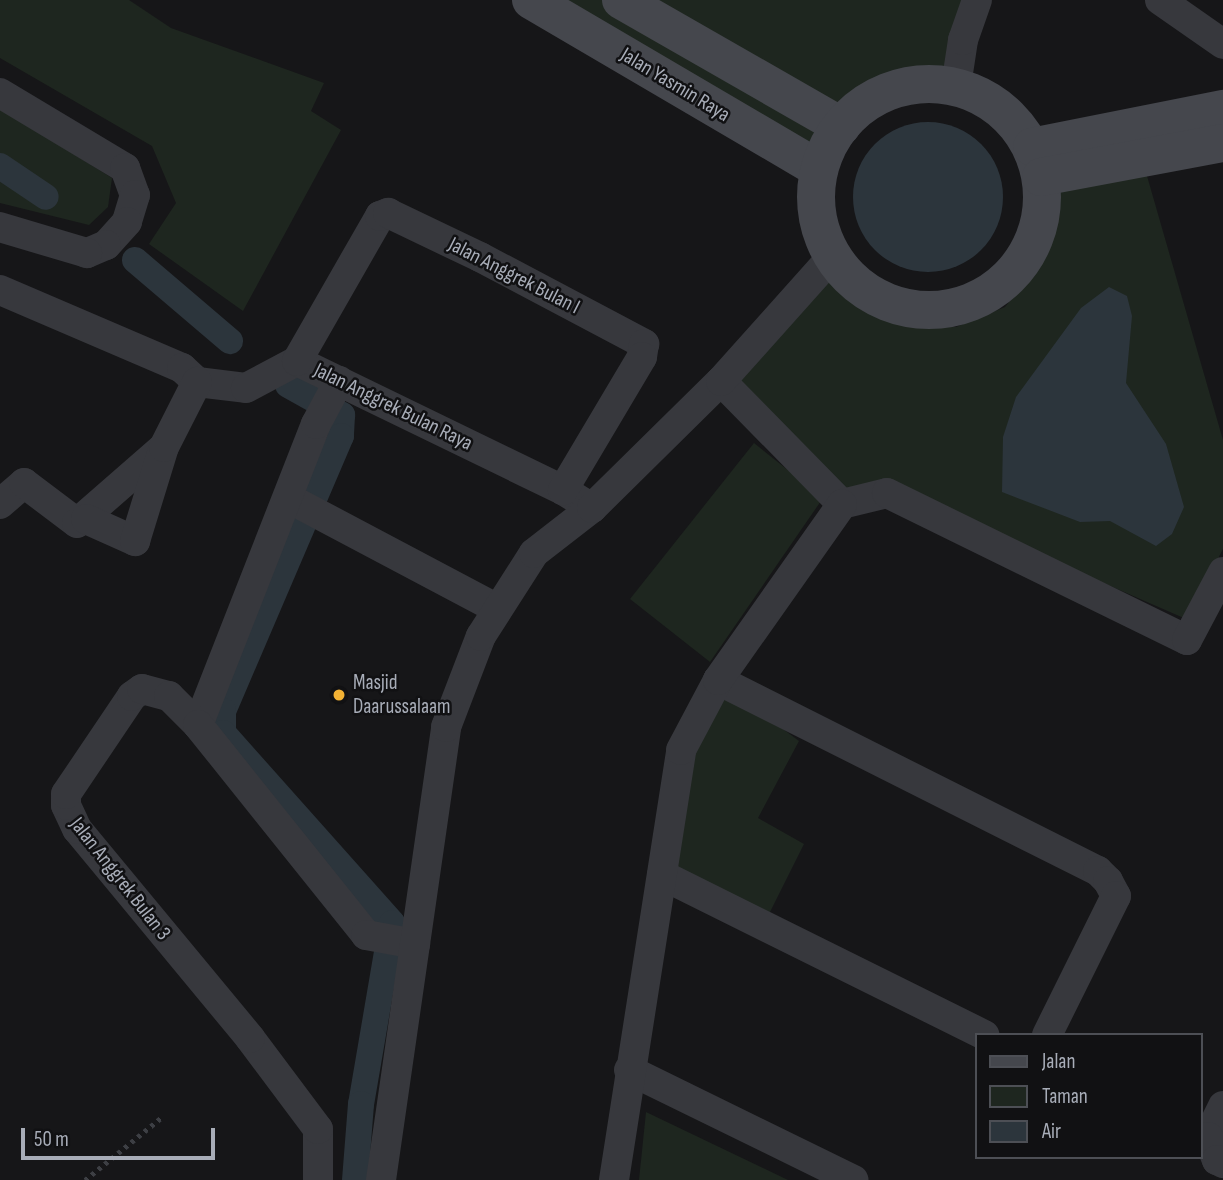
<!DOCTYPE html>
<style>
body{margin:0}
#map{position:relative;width:1223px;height:1180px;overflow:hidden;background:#161618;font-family:"Sofia Sans Condensed",sans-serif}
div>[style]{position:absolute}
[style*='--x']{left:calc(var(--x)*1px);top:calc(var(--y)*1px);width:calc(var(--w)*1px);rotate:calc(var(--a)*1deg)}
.green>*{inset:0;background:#1e261f}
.water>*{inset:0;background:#2c353c}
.round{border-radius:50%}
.canal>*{height:26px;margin:-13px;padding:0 13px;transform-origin:13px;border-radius:13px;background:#2c353c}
.path>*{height:4.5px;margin-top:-2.25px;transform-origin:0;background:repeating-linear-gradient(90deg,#3d3f44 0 3.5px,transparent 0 8.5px)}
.street>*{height:30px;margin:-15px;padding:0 15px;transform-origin:15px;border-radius:15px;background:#37383d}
.secondary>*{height:38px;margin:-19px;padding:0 19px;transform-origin:19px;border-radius:19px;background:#45474d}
.secondary>.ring{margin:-19px;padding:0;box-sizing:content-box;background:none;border:38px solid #45474d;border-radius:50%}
.dots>*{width:19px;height:19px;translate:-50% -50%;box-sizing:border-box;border:4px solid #111113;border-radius:50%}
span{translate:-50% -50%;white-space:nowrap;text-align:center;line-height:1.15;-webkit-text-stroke:5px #111113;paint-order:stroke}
.street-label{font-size:21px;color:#a8adb8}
.poi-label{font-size:21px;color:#a8adb8}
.left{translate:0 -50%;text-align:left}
.legend{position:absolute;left:975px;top:1033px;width:228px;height:126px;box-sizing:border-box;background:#111113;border:2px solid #4d4f55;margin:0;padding:9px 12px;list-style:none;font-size:21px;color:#a8adb8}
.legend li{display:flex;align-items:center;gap:14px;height:35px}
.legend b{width:35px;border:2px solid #4d4f55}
.scale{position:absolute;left:21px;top:1128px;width:194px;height:32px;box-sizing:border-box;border:4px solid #a8adb8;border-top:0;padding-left:9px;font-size:21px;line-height:24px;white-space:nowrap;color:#a8adb8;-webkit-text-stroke:5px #111113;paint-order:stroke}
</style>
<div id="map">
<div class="green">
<div style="clip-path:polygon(0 0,129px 0,171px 28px,324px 83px,311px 111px,341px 130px,243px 311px,149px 244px,176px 203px,152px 146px,0 58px)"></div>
<div style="clip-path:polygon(530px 0,977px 0,956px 86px,903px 86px,860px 107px,841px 126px,819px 169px)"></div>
<div style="clip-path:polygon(0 108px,112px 178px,108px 207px,89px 225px,0 203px)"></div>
<div style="clip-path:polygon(1145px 169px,1223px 440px,1223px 549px,1186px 619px,888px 489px,842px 504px,721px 381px,832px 257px,850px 279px,904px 319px,956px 327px,1005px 307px,1043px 262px,1056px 188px)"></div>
<div style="clip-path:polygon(754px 443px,823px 498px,710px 662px,630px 599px)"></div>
<div style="clip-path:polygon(718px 680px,799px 741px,758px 818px,804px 844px,763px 926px,662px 875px,665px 839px)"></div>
<div style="clip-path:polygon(646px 1112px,788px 1180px,639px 1180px)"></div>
</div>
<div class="water">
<div class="round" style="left:853px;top:122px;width:150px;height:150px"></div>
<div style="clip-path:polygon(1109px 287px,1127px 296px,1132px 316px,1126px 383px,1166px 444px,1184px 507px,1172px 534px,1156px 546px,1110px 521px,1080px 522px,1002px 492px,1003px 437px,1016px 397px,1081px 308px)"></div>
</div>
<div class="canal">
<div style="--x:0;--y:166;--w:55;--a:34"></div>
<div style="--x:135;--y:260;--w:125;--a:40.5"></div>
<div style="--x:288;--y:385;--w:62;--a:29.1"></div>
<div style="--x:342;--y:415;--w:21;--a:93"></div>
<div style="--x:341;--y:436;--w:299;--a:113.2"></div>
<div style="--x:223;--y:711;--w:22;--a:90"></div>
<div style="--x:223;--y:733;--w:254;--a:48.3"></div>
<div style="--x:392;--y:923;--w:184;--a:99.7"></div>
<div style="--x:361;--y:1104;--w:76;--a:94.5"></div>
</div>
<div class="path">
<div style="--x:85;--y:1180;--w:99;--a:-39.3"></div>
</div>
<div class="street">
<div style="--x:1160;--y:0;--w:77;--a:34.9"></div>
<div style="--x:956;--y:86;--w:47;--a:-81.3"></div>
<div style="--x:963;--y:40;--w:42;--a:-70.7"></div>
<div style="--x:0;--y:93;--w:146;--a:31"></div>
<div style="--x:125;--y:168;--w:29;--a:70"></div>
<div style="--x:135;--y:195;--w:28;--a:107"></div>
<div style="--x:127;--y:222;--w:31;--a:132"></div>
<div style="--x:106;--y:245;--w:21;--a:157"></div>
<div style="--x:87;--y:253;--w:91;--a:-163.4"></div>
<div style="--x:0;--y:290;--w:198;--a:23.2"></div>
<div style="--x:182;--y:368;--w:21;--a:43"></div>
<div style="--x:197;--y:382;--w:49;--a:7"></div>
<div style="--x:246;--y:388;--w:58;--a:-27.9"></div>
<div style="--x:297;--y:361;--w:296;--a:25.9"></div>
<div style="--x:563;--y:490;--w:34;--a:32"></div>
<div style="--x:297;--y:361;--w:167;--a:-60.2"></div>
<div style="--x:380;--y:216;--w:9;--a:-21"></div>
<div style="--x:388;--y:213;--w:102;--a:25.6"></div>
<div style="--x:480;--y:257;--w:186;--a:27.9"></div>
<div style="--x:644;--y:344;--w:13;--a:99"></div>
<div style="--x:642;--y:357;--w:155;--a:120.7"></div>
<div style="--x:721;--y:381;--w:173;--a:45.5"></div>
<div style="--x:842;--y:504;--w:46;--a:-13.7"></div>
<div style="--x:887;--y:493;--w:334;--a:26.1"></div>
<div style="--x:1187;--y:640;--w:77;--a:-62.1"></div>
<div style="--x:290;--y:499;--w:235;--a:27.9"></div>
<div style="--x:0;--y:504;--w:32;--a:-41"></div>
<div style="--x:24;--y:483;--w:66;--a:37"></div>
<div style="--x:77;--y:523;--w:114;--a:-41.1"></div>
<div style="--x:86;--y:519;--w:54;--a:24.2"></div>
<div style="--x:135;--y:541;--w:98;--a:-72.9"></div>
<div style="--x:164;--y:447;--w:73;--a:-63.1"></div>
<div style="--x:718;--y:680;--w:425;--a:26.7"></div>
<div style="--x:1098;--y:871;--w:14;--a:45"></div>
<div style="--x:1108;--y:881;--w:17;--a:62"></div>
<div style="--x:1116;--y:896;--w:155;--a:116.4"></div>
<div style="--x:198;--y:725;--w:323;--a:-68.6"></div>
<div style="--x:316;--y:424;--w:49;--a:-61.9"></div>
<div style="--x:662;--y:875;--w:360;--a:26.4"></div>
<div style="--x:629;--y:1070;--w:250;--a:26.1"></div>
<div style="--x:1223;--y:1106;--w:34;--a:116"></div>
<div style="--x:1208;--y:1137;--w:25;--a:69"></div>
<div style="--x:1217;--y:1160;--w:7;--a:27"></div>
<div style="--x:318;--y:1180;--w:51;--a:-90"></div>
<div style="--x:318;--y:1129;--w:114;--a:-126.8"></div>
<div style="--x:250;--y:1038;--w:271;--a:-129.6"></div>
<div style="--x:77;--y:829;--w:26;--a:-115"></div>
<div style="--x:66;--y:805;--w:11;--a:-90"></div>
<div style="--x:66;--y:794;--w:118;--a:-56"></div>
<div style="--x:132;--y:696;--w:12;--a:-35"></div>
<div style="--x:142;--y:689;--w:28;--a:15"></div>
<div style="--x:169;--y:696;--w:41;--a:45"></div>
<div style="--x:198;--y:725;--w:269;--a:51.3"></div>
<div style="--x:366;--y:935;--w:50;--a:10.4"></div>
<div style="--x:381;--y:1180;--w:458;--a:-81.8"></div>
<div style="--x:446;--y:727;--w:97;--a:-69"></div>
<div style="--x:481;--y:636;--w:98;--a:-57.4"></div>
<div style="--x:534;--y:553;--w:73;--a:-37.8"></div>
<div style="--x:592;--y:508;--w:181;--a:-44.6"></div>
<div style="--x:721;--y:381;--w:166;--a:-48.2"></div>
<div style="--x:614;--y:1180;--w:435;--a:-81.1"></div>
<div style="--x:681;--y:750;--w:79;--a:-62.1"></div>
<div style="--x:718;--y:680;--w:215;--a:-54.8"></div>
</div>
<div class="secondary">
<div style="--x:531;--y:0;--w:334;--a:30.4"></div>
<div style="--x:621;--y:0;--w:254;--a:29.8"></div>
<div class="ring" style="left:816px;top:84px;width:188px;height:188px"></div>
<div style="--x:1032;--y:147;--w:195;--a:-11.3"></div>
<div style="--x:1041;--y:177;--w:185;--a:-10.6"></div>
</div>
<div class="dots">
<div style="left:339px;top:695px;background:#f2b134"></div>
</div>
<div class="street-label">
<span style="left:675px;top:85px;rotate:31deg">Jalan Yasmin Raya</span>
<span style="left:514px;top:276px;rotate:27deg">Jalan Anggrek Bulan I</span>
<span style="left:393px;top:407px;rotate:26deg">Jalan Anggrek Bulan Raya</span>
<span style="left:120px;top:879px;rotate:52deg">Jalan Anggrek Bulan 3</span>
</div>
<div class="poi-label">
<span class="left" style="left:353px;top:695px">Masjid<br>Daarussalaam</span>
</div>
<ul class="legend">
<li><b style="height:9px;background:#45474d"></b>Jalan</li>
<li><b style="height:19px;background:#1e261f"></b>Taman</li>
<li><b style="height:19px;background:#2c353c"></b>Air</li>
</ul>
<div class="scale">50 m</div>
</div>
